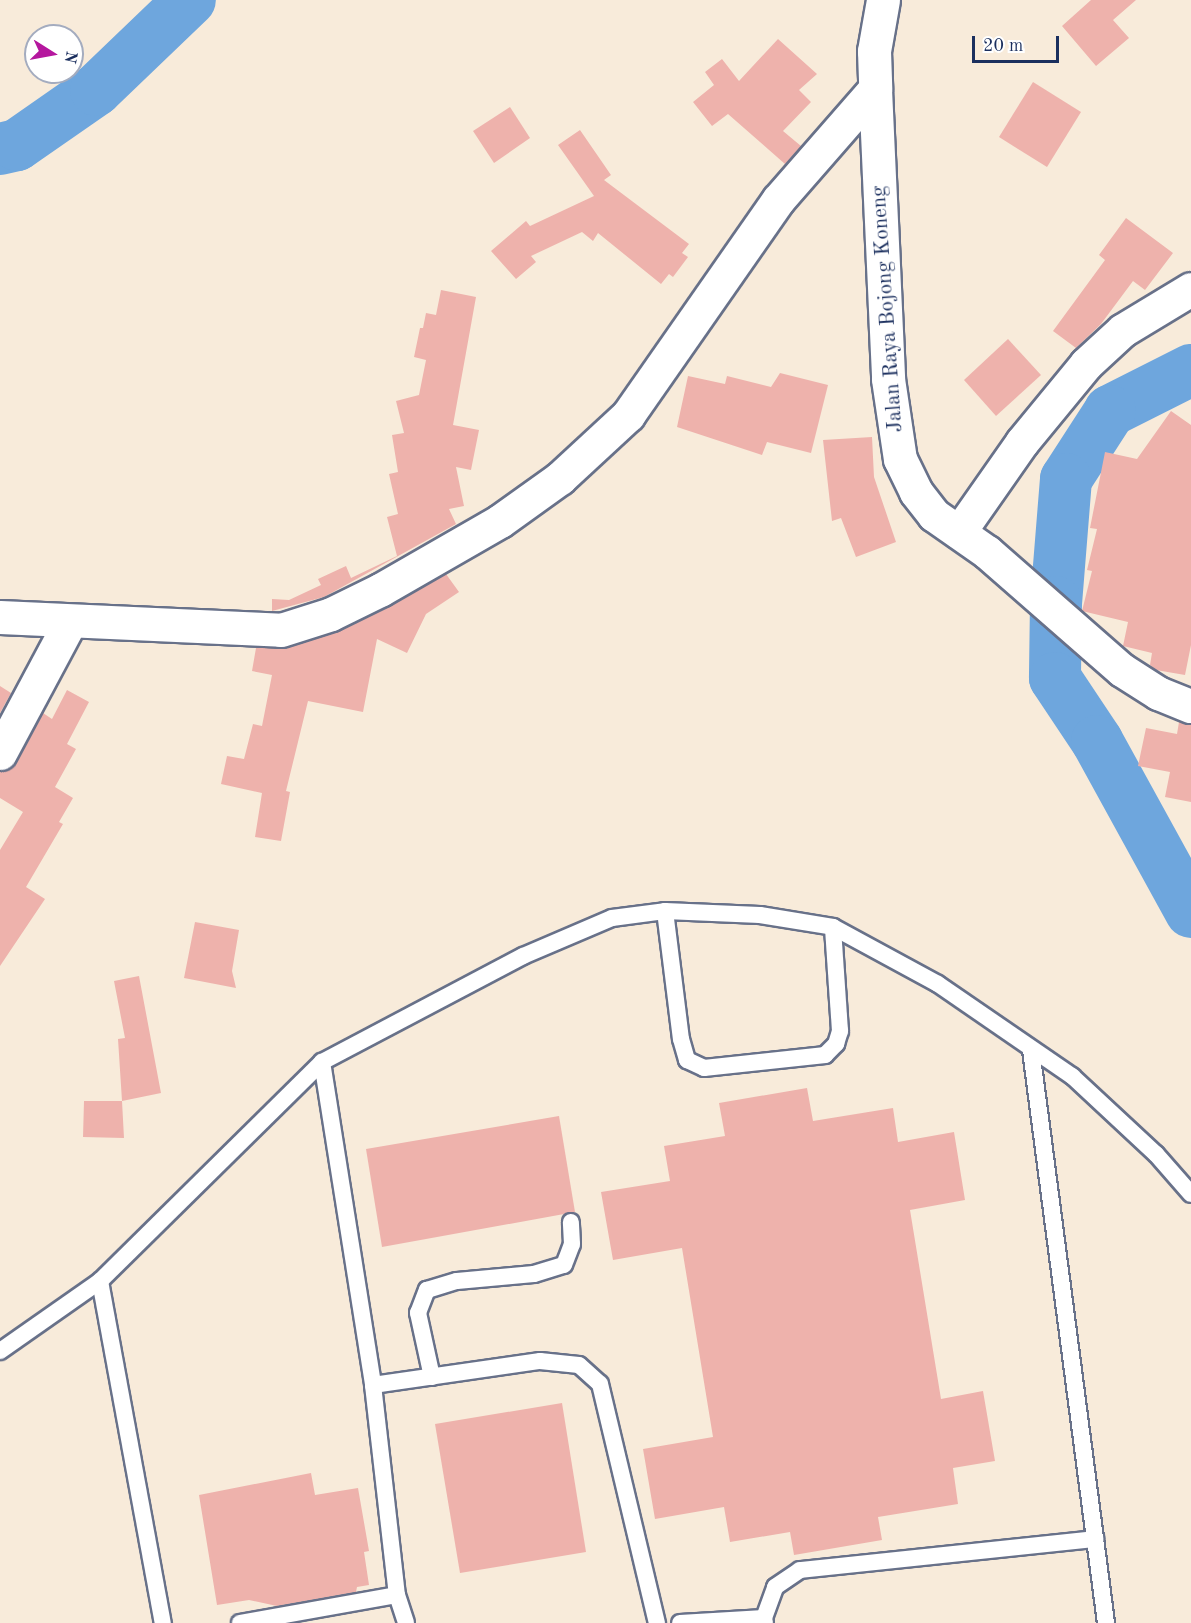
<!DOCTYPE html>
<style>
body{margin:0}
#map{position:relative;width:1191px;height:1623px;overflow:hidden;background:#f8ebda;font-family:"Old Standard TT",serif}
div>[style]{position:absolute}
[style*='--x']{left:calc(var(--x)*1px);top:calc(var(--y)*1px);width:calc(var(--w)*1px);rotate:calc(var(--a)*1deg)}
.river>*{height:52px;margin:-26px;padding:0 26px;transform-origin:26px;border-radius:26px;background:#6ea6dd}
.building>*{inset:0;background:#eeb2ac}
.roads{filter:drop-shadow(2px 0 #687189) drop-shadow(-2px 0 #687189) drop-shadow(0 2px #687189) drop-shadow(0 -2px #687189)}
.service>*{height:16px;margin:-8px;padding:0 8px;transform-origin:8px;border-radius:8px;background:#fff}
.minor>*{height:33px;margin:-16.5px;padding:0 16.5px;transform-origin:16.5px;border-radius:16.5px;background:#fff}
.secondary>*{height:33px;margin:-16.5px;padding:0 16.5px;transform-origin:16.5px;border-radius:16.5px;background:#fff}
span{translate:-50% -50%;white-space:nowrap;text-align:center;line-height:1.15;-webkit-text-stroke:4.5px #fff;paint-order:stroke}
.street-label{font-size:21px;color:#1b2f5e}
.north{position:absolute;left:24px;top:24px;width:60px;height:60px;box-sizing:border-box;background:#fff;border:2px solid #a4acbf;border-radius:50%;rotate:101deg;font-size:16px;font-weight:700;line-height:24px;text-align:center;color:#1b2f5e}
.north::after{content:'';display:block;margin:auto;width:21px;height:27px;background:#b5179e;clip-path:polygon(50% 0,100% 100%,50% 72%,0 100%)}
.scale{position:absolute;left:972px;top:36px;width:87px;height:27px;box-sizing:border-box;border:3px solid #1b2f5e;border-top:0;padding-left:8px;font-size:18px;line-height:21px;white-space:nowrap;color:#1b2f5e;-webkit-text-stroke:4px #fff;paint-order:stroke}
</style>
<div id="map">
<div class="river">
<div style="--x:0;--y:149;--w:17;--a:-13"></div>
<div style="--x:17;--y:145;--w:96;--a:-34.8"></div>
<div style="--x:96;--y:90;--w:130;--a:-43.8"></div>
<div style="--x:1191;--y:370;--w:91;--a:153.2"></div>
<div style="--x:1110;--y:411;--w:81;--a:122.9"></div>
<div style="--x:1066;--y:479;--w:123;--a:94.6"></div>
<div style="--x:1056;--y:602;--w:76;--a:90.8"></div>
<div style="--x:1055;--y:678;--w:76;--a:56.3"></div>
<div style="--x:1097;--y:741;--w:195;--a:61.2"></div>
</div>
<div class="building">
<div style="clip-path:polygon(1091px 0,1136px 0,1113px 20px,1129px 38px,1096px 66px,1062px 26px)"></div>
<div style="clip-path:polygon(778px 39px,817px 74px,799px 90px,811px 102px,783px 131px,801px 146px,785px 164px,728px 114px,712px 126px,693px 102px,714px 85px,705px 72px,722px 59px,739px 81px)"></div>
<div style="clip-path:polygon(1033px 82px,1081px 112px,1047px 167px,999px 137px)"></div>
<div style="clip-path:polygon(510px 107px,530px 138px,494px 163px,473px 131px)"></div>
<div style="clip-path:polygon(580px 130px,611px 175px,604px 180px,689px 244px,682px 253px,688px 257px,673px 277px,669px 274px,661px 284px,598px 233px,593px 241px,582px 232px,531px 256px,536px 262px,516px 279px,491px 251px,526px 221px,530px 226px,594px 196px,558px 145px)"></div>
<div style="clip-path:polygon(1126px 218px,1173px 253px,1145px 290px,1133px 281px,1101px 324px,1076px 348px,1053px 331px,1105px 260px,1099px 255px)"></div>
<div style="clip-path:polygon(441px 290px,476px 297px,453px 425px,479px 430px,471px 470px,456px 467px,464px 506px,449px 509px,456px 524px,324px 597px,272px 611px,272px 599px,289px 600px,321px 585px,318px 579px,346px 566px,351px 578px,397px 556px,387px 517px,398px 514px,389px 474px,398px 472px,392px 435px,404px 433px,396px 401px,419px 395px,426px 360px,414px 357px,420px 328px,423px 328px,426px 313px,436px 315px)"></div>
<div style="clip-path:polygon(1008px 339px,1041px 375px,996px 416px,964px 380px)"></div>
<div style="clip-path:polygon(780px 373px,828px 385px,811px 453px,767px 442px,762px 455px,677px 427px,688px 376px,725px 384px,727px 376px,771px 387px)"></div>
<div style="clip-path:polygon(1171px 411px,1191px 425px,1191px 645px,1185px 675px,1156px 670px,1150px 665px,1152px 653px,1123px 646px,1128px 622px,1082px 611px,1092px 571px,1087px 570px,1097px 529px,1090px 528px,1105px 452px,1137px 459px)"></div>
<div style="clip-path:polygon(872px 437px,874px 477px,896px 542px,856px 557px,841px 518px,832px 521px,823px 440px)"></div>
<div style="clip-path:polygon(446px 574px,459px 592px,426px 614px,407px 653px,377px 639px,363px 712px,308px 701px,286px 791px,290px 792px,281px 841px,255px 837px,262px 793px,221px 784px,227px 756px,244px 759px,253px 724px,262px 726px,272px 675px,252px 671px,256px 648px,287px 648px,337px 632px)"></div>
<div style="clip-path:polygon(0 686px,11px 693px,0 713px)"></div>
<div style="clip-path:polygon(67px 690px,89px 702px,67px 744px,76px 749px,55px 787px,73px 798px,59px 822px,63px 824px,26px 887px,45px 899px,0 966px,0 850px,23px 812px,0 798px,0 772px,16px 762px,43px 713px,52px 719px)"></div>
<div style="clip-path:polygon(1179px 722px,1191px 724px,1191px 802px,1165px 797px,1170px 772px,1138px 766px,1146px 728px,1177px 734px)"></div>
<div style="clip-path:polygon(195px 922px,239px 930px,232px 971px,236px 988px,184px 978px)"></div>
<div style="clip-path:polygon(139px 976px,161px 1093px,122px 1101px,124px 1138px,83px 1137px,84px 1101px,122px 1101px,118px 1039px,125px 1038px,114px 981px)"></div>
<div style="clip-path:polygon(807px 1088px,813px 1121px,893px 1108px,898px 1142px,954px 1132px,965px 1200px,910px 1210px,941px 1399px,983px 1391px,995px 1461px,953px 1468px,958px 1504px,878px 1517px,882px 1540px,794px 1555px,790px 1532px,730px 1542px,724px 1507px,655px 1519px,643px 1449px,713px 1437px,682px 1248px,613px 1260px,601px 1192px,670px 1181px,664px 1146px,725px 1136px,719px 1103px)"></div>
<div style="clip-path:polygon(559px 1116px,575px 1212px,382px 1247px,366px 1149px)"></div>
<div style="clip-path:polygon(562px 1403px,586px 1552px,460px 1573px,435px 1424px)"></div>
<div style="clip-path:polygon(311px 1473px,315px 1495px,358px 1488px,369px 1551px,364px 1552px,369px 1585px,357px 1587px,356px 1592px,277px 1606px,249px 1600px,217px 1605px,199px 1495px)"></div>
</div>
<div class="roads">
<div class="service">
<div style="--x:665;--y:911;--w:129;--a:82.9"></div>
<div style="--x:681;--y:1039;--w:22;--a:74"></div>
<div style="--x:687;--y:1060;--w:19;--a:25"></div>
<div style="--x:704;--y:1068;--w:122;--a:-6.1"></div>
<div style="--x:825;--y:1055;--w:16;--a:-45"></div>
<div style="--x:836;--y:1044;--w:14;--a:-73"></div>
<div style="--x:840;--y:1031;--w:104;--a:-93.9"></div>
<div style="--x:1031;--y:1050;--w:578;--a:82.54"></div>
<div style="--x:322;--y:1062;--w:327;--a:81"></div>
<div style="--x:373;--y:1385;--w:211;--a:83.5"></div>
<div style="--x:397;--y:1595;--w:29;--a:72"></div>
<div style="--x:100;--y:1281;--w:348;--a:79.6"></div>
<div style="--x:0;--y:1351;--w:122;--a:-35"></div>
<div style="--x:100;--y:1281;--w:312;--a:-44.6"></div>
<div style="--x:322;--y:1062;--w:227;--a:-27.8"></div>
<div style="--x:523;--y:956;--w:97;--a:-23.1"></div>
<div style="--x:612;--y:918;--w:53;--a:-7.5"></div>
<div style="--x:665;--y:911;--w:95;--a:2.4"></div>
<div style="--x:760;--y:915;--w:74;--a:9.3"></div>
<div style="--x:833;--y:927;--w:119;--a:28.5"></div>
<div style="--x:938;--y:984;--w:163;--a:34.5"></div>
<div style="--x:1072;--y:1076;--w:115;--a:42.9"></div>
<div style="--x:1156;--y:1154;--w:53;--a:48.8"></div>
<div style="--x:432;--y:1377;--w:66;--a:-102.3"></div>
<div style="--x:418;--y:1313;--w:25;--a:-69"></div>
<div style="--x:427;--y:1290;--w:31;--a:-17"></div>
<div style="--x:457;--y:1281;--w:77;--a:-5.2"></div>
<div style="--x:534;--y:1274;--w:31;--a:-17"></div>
<div style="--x:564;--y:1265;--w:22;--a:-69"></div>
<div style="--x:572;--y:1244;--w:22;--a:-93"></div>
<div style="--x:373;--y:1385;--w:169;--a:-8.2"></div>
<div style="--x:540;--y:1361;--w:39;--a:6"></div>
<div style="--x:579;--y:1365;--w:28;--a:42"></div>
<div style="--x:600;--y:1384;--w:246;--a:76.6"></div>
<div style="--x:764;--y:1618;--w:33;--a:-70"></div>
<div style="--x:775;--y:1587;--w:30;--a:-34"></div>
<div style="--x:800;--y:1570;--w:297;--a:-6"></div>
<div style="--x:240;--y:1623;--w:159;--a:-10.1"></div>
<div style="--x:680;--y:1623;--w:84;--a:-3.4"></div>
<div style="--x:764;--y:1618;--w:5;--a:79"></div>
</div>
<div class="minor">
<div style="--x:959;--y:532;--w:110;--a:-55"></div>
<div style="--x:1022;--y:442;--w:101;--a:-50.6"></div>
<div style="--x:1086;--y:364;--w:50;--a:-42.6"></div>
<div style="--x:1123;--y:330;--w:79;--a:-31.1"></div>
<div style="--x:0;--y:617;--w:281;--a:2.6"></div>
<div style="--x:281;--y:630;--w:52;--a:-17.7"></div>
<div style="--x:331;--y:614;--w:55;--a:-26.1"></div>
<div style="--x:380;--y:590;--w:138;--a:-29.9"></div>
<div style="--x:500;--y:521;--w:74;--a:-35.6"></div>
<div style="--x:560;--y:478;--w:93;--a:-42.8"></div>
<div style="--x:628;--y:415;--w:262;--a:-55.1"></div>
<div style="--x:778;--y:200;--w:147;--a:-48.9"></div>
<div style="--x:0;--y:753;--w:149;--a:-61.9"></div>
</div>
<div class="secondary">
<div style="--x:883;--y:0;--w:52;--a:100"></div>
<div style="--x:874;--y:51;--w:38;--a:88"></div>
<div style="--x:875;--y:89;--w:290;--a:87.4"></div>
<div style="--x:888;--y:379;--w:81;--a:81.5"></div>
<div style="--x:900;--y:459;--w:37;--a:64"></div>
<div style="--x:916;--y:492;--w:29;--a:52"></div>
<div style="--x:934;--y:515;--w:65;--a:34.9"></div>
<div style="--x:987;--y:552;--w:179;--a:41.2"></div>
<div style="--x:1122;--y:670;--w:43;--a:32.6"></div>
<div style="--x:1158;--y:693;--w:35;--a:22"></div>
</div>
</div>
<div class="street-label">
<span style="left:888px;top:309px;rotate:-94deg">Jalan Raya Bojong Koneng</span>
</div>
<div class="north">N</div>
<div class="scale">20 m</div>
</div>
